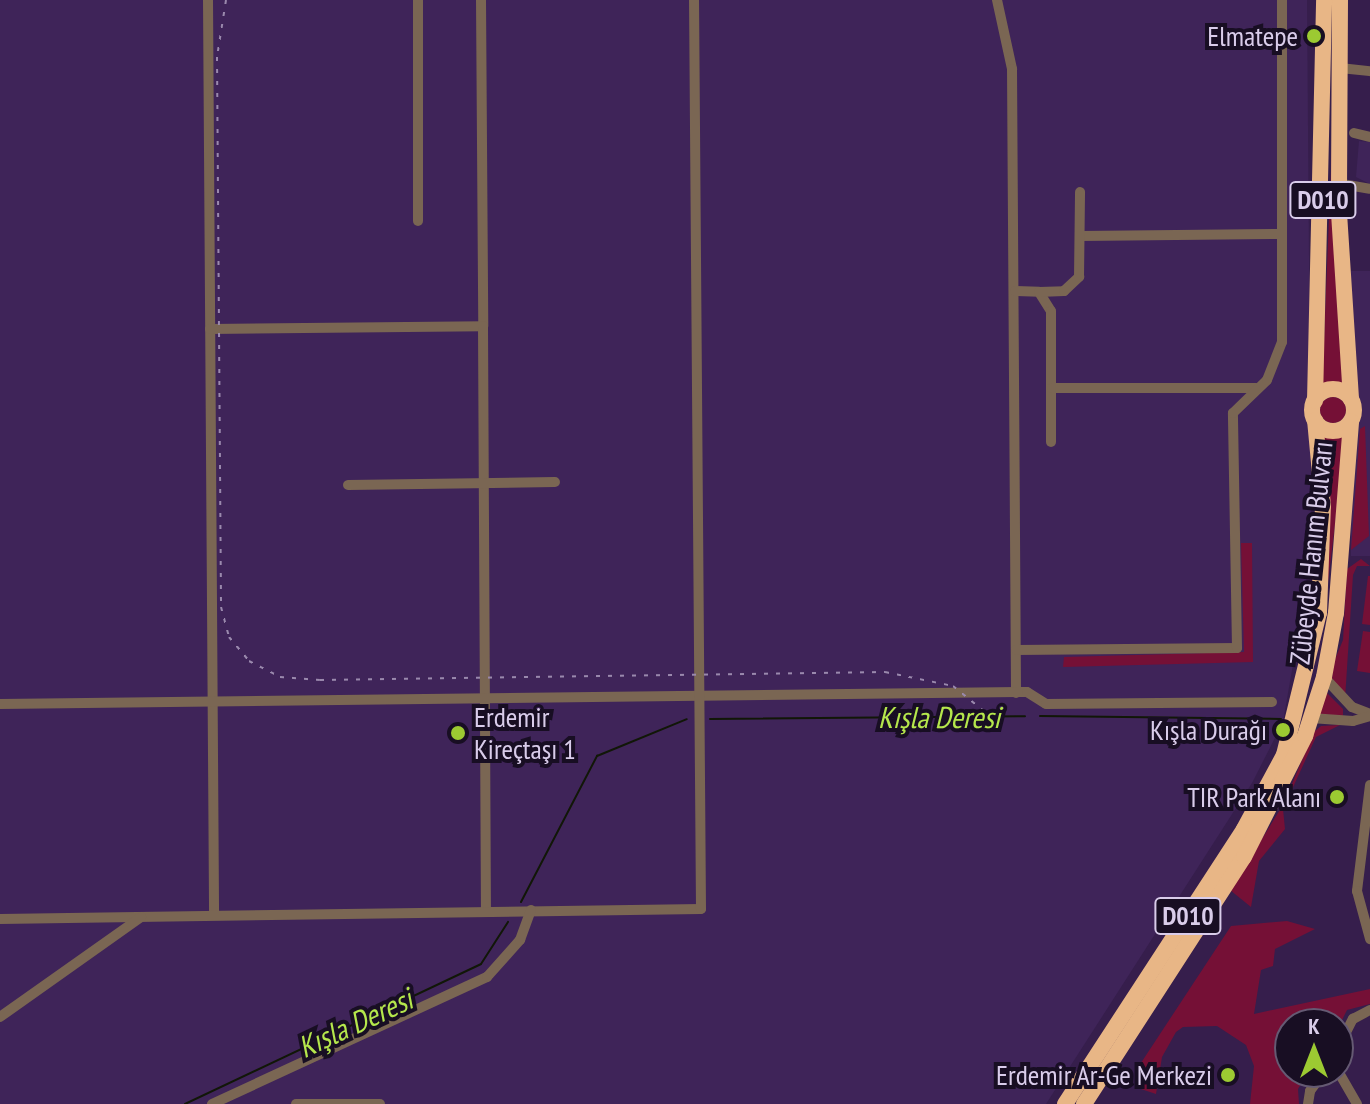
<!DOCTYPE html>
<meta charset="utf-8">
<style>
body{margin:0}
#map{position:relative;width:1370px;height:1104px;overflow:hidden;background:#361e4c;font-family:"PT Sans Narrow",sans-serif}
div>[style]{position:absolute}
[style*='--x']{left:calc(var(--x)*1px);top:calc(var(--y)*1px);width:calc(var(--w)*1px);rotate:calc(var(--a)*1deg)}
.built>*{inset:0;background:#3f2459}
.green>*{inset:0;background:#751036}
.round{border-radius:50%}
.stream>*{height:2px;margin:-1px;padding:0 1px;transform-origin:1px;border-radius:1px;background:#111707}
.minor>*{height:10px;margin:-5px;padding:0 5px;transform-origin:5px;border-radius:5px;background:#7a6653}
.highway>*{height:16px;margin:-8px;padding:0 8px;transform-origin:8px;border-radius:8px;background:#e8b686}
.highway>.ring{margin:-8px;padding:0;box-sizing:content-box;background:none;border:16px solid #e8b686;border-radius:50%}
.rail>*{height:2px;margin-top:-1px;transform-origin:0;background:repeating-linear-gradient(90deg,#9a89ad 0 4px,transparent 0 12px)}
.dots>*{width:22px;height:22px;translate:-50% -50%;box-sizing:border-box;border:4px solid #180e23;border-radius:50%}
span{translate:-50% -50%;white-space:nowrap;text-align:center;line-height:1.15;-webkit-text-stroke:8px #180e23;paint-order:stroke}
.shield-label span{padding:2px 6px;background:#180e23;border:2px solid;border-radius:6px;-webkit-text-stroke-width:0}
.shield-label{font-size:26px;color:#d9ccea;font-weight:700}
.poi-label{font-size:28px;color:#d9ccea}
.right{translate:-100% -50%;text-align:right}
.left{translate:0 -50%;text-align:left}
.street-label{font-size:28px;color:#d9ccea}
.water-label{font-size:30px;color:#b5e74c;font-style:italic}
.north{position:absolute;left:1274px;top:1008px;width:80px;height:80px;box-sizing:border-box;background:#180e23;border:2px solid #655a73;border-radius:50%;rotate:0deg;font-size:22px;font-weight:700;line-height:32px;text-align:center;color:#d9ccea}
.north::after{content:'';display:block;margin:auto;width:28px;height:36px;background:#9cca32;clip-path:polygon(50% 0,100% 100%,50% 72%,0 100%)}
</style>
<div id="map">
<div class="built">
<div style="clip-path:polygon(0 0,1307px 0,1311px 519px,1305px 595px,1283px 722px,1252px 783px,1046px 1104px,0 1104px)"></div>
<div style="clip-path:polygon(1359px 141px,1370px 142px,1370px 184px,1356px 177px)"></div>
<div style="clip-path:polygon(1351px 271px,1370px 271px,1370px 556px,1351px 556px)"></div>
</div>
<div class="green">
<div style="clip-path:polygon(1332px 146px,1348px 389px,1322px 389px)"></div>
<div class="round" style="left:1320px;top:397px;width:26px;height:26px"></div>
<div style="clip-path:polygon(1365px 426px,1369px 536px,1351px 550px,1360px 429px)"></div>
<div style="clip-path:polygon(1321px 433px,1346px 433px,1319px 657px,1328px 579px)"></div>
<div style="clip-path:polygon(1241px 543px,1252px 543px,1253px 662px,1063px 667px,1064px 657px,1244px 652px)"></div>
<div style="clip-path:polygon(1361px 559px,1370px 566px,1357px 566px,1353px 575px,1345px 699px,1332px 679px,1333px 664px,1343px 640px,1347px 569px)"></div>
<div style="clip-path:polygon(1368px 576px,1370px 576px,1370px 625px,1362px 624px)"></div>
<div style="clip-path:polygon(1363px 631px,1370px 632px,1370px 673px,1357px 671px)"></div>
<div style="clip-path:polygon(1326px 692px,1343px 709px,1343px 716px,1318px 714px)"></div>
<div style="clip-path:polygon(1340px 725px,1316px 737px,1283px 809px,1285px 829px,1259px 861px,1251px 907px,1230px 890px,1283px 805px,1314px 732px,1321px 726px)"></div>
<div style="clip-path:polygon(1287px 921px,1315px 929px,1275px 949px,1273px 966px,1261px 970px,1254px 1014px,1370px 989px,1370px 1004px,1347px 1010px,1338px 1028px,1290px 1024px,1290px 1072px,1308px 1072px,1298px 1089px,1299px 1104px,1250px 1104px,1254px 1066px,1246px 1045px,1217px 1026px,1183px 1027px,1176px 1032px,1162px 1057px,1156px 1094px,1141px 1089px,1135px 1072px,1231px 926px)"></div>
</div>
<div class="stream">
<div style="--x:1040;--y:716;--w:241;--a:0.7"></div>
<div style="--x:710;--y:719;--w:315;--a:-0.5"></div>
<div style="--x:521;--y:902;--w:165;--a:-62.5"></div>
<div style="--x:597;--y:756;--w:97;--a:-22.3"></div>
<div style="--x:185;--y:1104;--w:327;--a:-25.3"></div>
<div style="--x:481;--y:964;--w:50;--a:-57.3"></div>
</div>
<div class="minor">
<div style="--x:208;--y:0;--w:915;--a:89.62"></div>
<div style="--x:418;--y:0;--w:221;--a:90"></div>
<div style="--x:481;--y:0;--w:326;--a:89.6"></div>
<div style="--x:997;--y:0;--w:71;--a:77.7"></div>
<div style="--x:1012;--y:69;--w:624;--a:89.63"></div>
<div style="--x:1340;--y:68;--w:30;--a:6"></div>
<div style="--x:1354;--y:133;--w:16;--a:14"></div>
<div style="--x:1342;--y:184;--w:28;--a:10"></div>
<div style="--x:1080;--y:236;--w:202;--a:-0.6"></div>
<div style="--x:1015;--y:291;--w:24;--a:2"></div>
<div style="--x:1039;--y:292;--w:22;--a:58"></div>
<div style="--x:1051;--y:311;--w:131;--a:90"></div>
<div style="--x:1039;--y:292;--w:25;--a:-2"></div>
<div style="--x:1064;--y:291;--w:21;--a:-43"></div>
<div style="--x:1079;--y:277;--w:85;--a:-89.3"></div>
<div style="--x:210;--y:329;--w:273;--a:-0.6"></div>
<div style="--x:483;--y:326;--w:585;--a:89.71"></div>
<div style="--x:1052;--y:388;--w:204;--a:0"></div>
<div style="--x:348;--y:485;--w:207;--a:-0.8"></div>
<div style="--x:1016;--y:650;--w:221;--a:-0.5"></div>
<div style="--x:1237;--y:648;--w:235;--a:-91"></div>
<div style="--x:1233;--y:413;--w:47;--a:-44.1"></div>
<div style="--x:1267;--y:380;--w:41;--a:-68.5"></div>
<div style="--x:1282;--y:342;--w:342;--a:-90"></div>
<div style="--x:1324;--y:677;--w:41;--a:47"></div>
<div style="--x:1352;--y:707;--w:19;--a:21"></div>
<div style="--x:0;--y:704;--w:1027;--a:-0.67"></div>
<div style="--x:1027;--y:692;--w:22;--a:32"></div>
<div style="--x:1046;--y:704;--w:226;--a:-0.5"></div>
<div style="--x:1311;--y:718;--w:42;--a:4.1"></div>
<div style="--x:1353;--y:721;--w:18;--a:-16"></div>
<div style="--x:1370;--y:785;--w:107;--a:97"></div>
<div style="--x:1357;--y:891;--w:50;--a:74.8"></div>
<div style="--x:0;--y:919;--w:701;--a:-0.82"></div>
<div style="--x:701;--y:909;--w:909;--a:-90.44"></div>
<div style="--x:0;--y:1017;--w:173;--a:-35.3"></div>
<div style="--x:1338;--y:1048;--w:33;--a:-63"></div>
<div style="--x:1353;--y:1019;--w:19;--a:-28"></div>
<div style="--x:1338;--y:1071;--w:38;--a:60"></div>
<div style="--x:212;--y:1104;--w:303;--a:-24.8"></div>
<div style="--x:487;--y:977;--w:50;--a:-48.3"></div>
<div style="--x:520;--y:940;--w:32;--a:-70"></div>
<div style="--x:296;--y:1104;--w:84;--a:0"></div>
<div style="--x:1308;--y:1104;--w:13;--a:-81"></div>
<div style="--x:1310;--y:1091;--w:24;--a:-54"></div>
</div>
<div class="highway">
<div style="--x:1340;--y:0;--w:213;--a:90.3"></div>
<div style="--x:1339;--y:213;--w:187;--a:86.3"></div>
<div class="ring" style="left:1312px;top:389px;width:26px;height:26px"></div>
<div style="--x:1315;--y:401;--w:401;--a:-88.7"></div>
<div style="--x:1065;--y:1104;--w:328;--a:-56.9"></div>
<div style="--x:1244;--y:829;--w:84;--a:-61.6"></div>
<div style="--x:1284;--y:755;--w:146;--a:-76.2"></div>
<div style="--x:1319;--y:613;--w:107;--a:-87.9"></div>
<div style="--x:1323;--y:506;--w:86;--a:-95.3"></div>
<div style="--x:1084;--y:1104;--w:294;--a:-57.1"></div>
<div style="--x:1244;--y:857;--w:136;--a:-63.2"></div>
<div style="--x:1305;--y:736;--w:62;--a:-72.1"></div>
<div style="--x:1324;--y:677;--w:65;--a:-79.4"></div>
<div style="--x:1336;--y:613;--w:192;--a:-85.5"></div>
</div>
<div class="rail">
<div style="--x:226;--y:0;--w:58;--a:99"></div>
<div style="--x:217;--y:57;--w:550;--a:89.58"></div>
<div style="--x:221;--y:607;--w:31;--a:75"></div>
<div style="--x:229;--y:637;--w:31;--a:50"></div>
<div style="--x:249;--y:661;--w:35;--a:27"></div>
<div style="--x:280;--y:677;--w:40;--a:4.3"></div>
<div style="--x:320;--y:680;--w:565;--a:-0.81"></div>
<div style="--x:885;--y:672;--w:69;--a:11.6"></div>
<div style="--x:953;--y:686;--w:41;--a:39.1"></div>
</div>
<div class="dots">
<div style="left:1314px;top:36px;background:#9cca32"></div>
<div style="left:1283px;top:730px;background:#9cca32"></div>
<div style="left:458px;top:733px;background:#9cca32"></div>
<div style="left:1337px;top:797px;background:#9cca32"></div>
<div style="left:1228px;top:1075px;background:#9cca32"></div>
</div>
<div class="shield-label">
<span style="left:1323px;top:200px">D010</span>
<span style="left:1188px;top:916px">D010</span>
</div>
<div class="poi-label">
<span class="right" style="left:1298px;top:36px">Elmatepe</span>
<span class="left" style="left:474px;top:733px">Erdemir<br>Kireçtaşı 1</span>
<span class="right" style="left:1267px;top:730px">Kışla Durağı</span>
<span class="right" style="left:1321px;top:797px">TIR Park Alanı</span>
<span class="right" style="left:1212px;top:1075px">Erdemir Ar-Ge Merkezi</span>
</div>
<div class="street-label">
<span style="left:1311px;top:553px;rotate:-84deg">Zübeyde Hanım Bulvarı</span>
</div>
<div class="water-label">
<span style="left:939px;top:717px">Kışla Deresi</span>
<span style="left:355px;top:1023px;rotate:-25deg">Kışla Deresi</span>
</div>
<div class="north">K</div>
</div>
